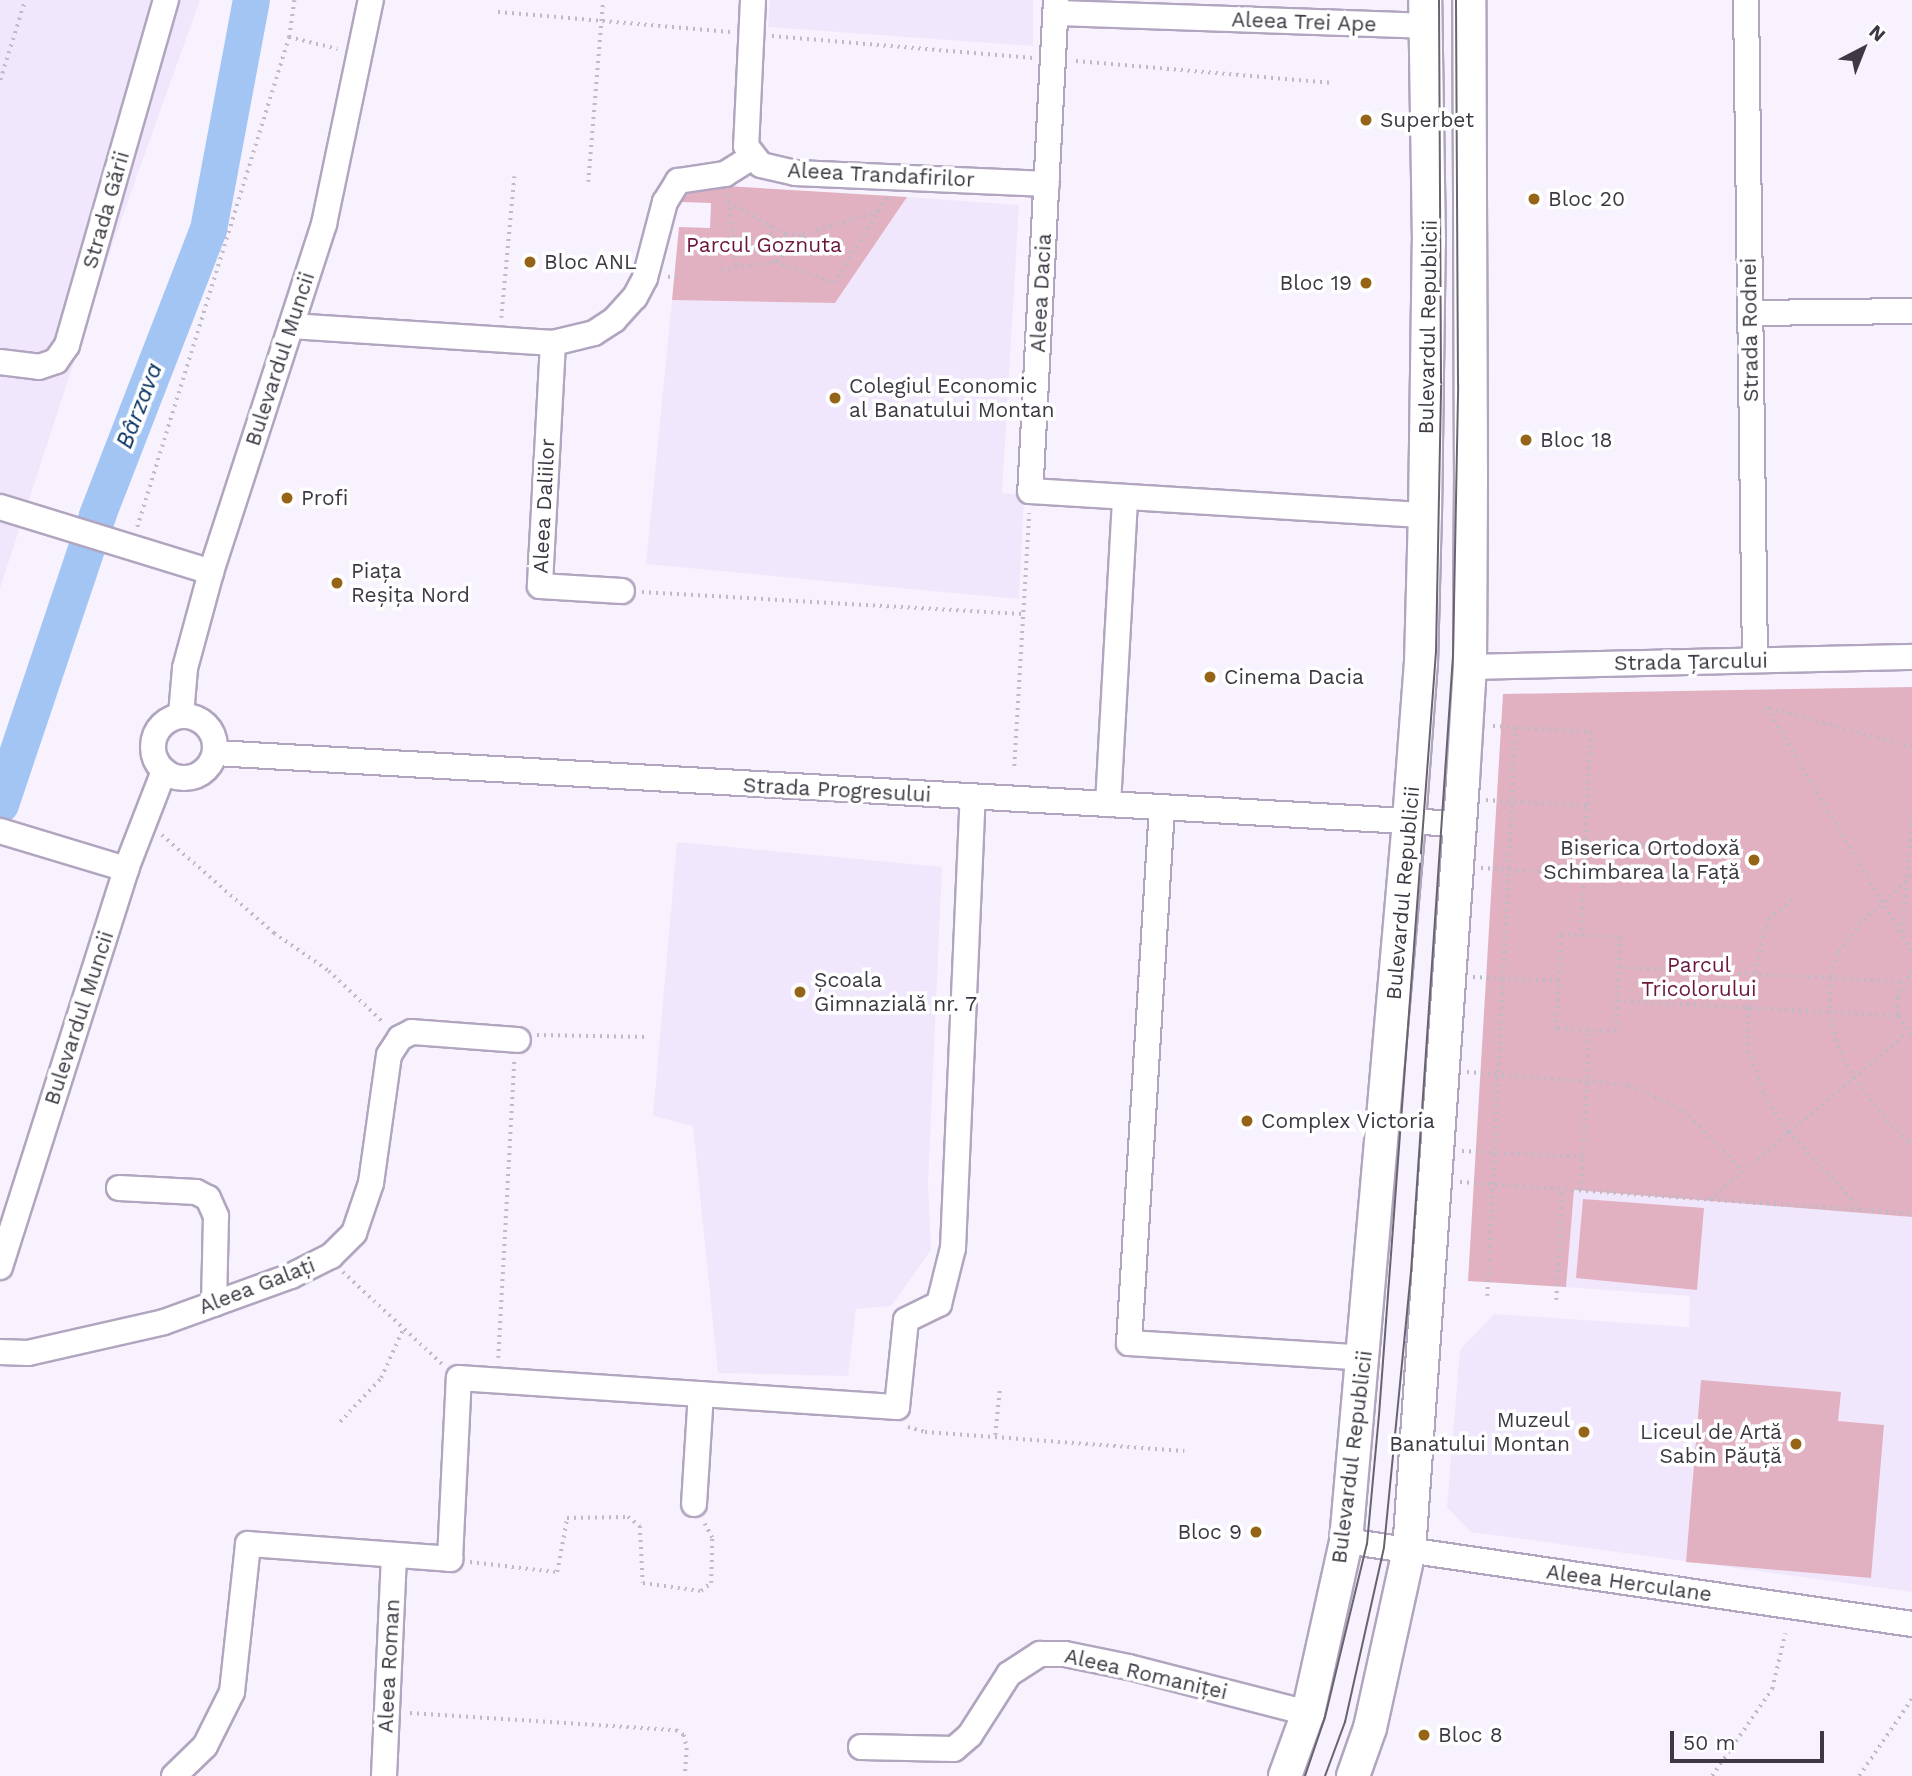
<!DOCTYPE html>
<meta charset="utf-8">
<style>
body{margin:0}
#map{position:relative;width:1912px;height:1776px;overflow:hidden;background:#f7f2fd;font-family:"Work Sans",sans-serif}
div>[style]{position:absolute}
[style*='--x']{left:calc(var(--x)*1px);top:calc(var(--y)*1px);width:calc(var(--w)*1px);rotate:calc(var(--a)*1deg)}
.built>*{inset:0;background:#f1e7fc}
.green>*{inset:0;background:#e2b1c1}
.river>*{height:37px;margin:-18.5px;padding:0 18.5px;transform-origin:18.5px;border-radius:18.5px;background:#a3c5f4}
.path>*{height:3.5px;margin-top:-1.75px;transform-origin:0;background:repeating-linear-gradient(90deg,#bfbac5 0 2px,transparent 0 7px)}
.roads{filter:drop-shadow(2px 0 #b1a5bf) drop-shadow(-2px 0 #b1a5bf) drop-shadow(0 2px #b1a5bf) drop-shadow(0 -2px #b1a5bf)}
.minor>*{height:24px;margin:-12px;padding:0 12px;transform-origin:12px;border-radius:12px;background:#fff}
.minor>.ring{margin:-12px;padding:0;box-sizing:content-box;background:none;border:24px solid #fff;border-radius:50%}
.major>*{height:32px;margin:-16px;padding:0 16px;transform-origin:16px;border-radius:16px;background:#fff}
.tram>*{height:2px;margin:-1px;padding:0 1px;transform-origin:1px;border-radius:1px;background:#68636e}
.dots>*{width:19px;height:19px;translate:-50% -50%;box-sizing:border-box;border:4px solid #fff;border-radius:50%}
span{translate:-50% -50%;white-space:nowrap;text-align:center;line-height:1.15;-webkit-text-stroke:7px #fff;paint-order:stroke}
.street-label{font-size:21px;color:#3d3843}
.poi-label{font-size:21px;color:#3d3843}
.left{translate:0 -50%;text-align:left}
.right{translate:-100% -50%;text-align:right}
.park-label{font-size:21px;color:#6c163f}
.water-label{font-size:23px;color:#022e5f;font-style:italic}
.north{position:absolute;left:1828px;top:14px;width:70px;height:70px;-webkit-text-stroke:5px #fff;paint-order:stroke;rotate:42deg;font-size:19px;font-weight:700;line-height:28px;text-align:center;color:#3d3843}
.north::after{content:'';display:block;margin:auto;width:24px;height:32px;background:#3d3843;clip-path:polygon(50% 0,100% 100%,50% 72%,0 100%)}
.scale{position:absolute;left:1670px;top:1731px;width:154px;height:32px;box-sizing:border-box;border:4px solid #3d3843;border-top:0;padding-left:9px;font-size:21px;line-height:24px;white-space:nowrap;color:#3d3843;-webkit-text-stroke:5px #fff;paint-order:stroke}
</style>
<div id="map">
<div class="built">
<div style="clip-path:polygon(0 0,200px 0,114px 240px,0 588px)"></div>
<div style="clip-path:polygon(770px 0,1033px 0,1033px 46px,768px 27px)"></div>
<div style="clip-path:polygon(907px 197px,1019px 205px,1002px 493px,1024px 495px,1019px 599px,646px 564px,672px 300px,835px 303px)"></div>
<div style="clip-path:polygon(677px 842px,942px 867px,928px 1183px,931px 1250px,891px 1306px,856px 1309px,848px 1376px,718px 1373px,693px 1126px,653px 1116px)"></div>
<div style="clip-path:polygon(1573px 1190px,1912px 1217px,1912px 1592px,1471px 1532px,1447px 1507px,1460px 1350px,1494px 1314px,1689px 1327px,1690px 1296px,1566px 1287px)"></div>
</div>
<div class="green">
<div style="clip-path:polygon(709px 185px,907px 197px,835px 303px,672px 300px,679px 227px,710px 228px,711px 203px,681px 202px,690px 191px)"></div>
<div style="clip-path:polygon(1912px 687px,1912px 1217px,1574px 1190px,1566px 1287px,1468px 1281px,1503px 694px)"></div>
<div style="clip-path:polygon(1583px 1199px,1704px 1208px,1697px 1290px,1576px 1278px)"></div>
<div style="clip-path:polygon(1701px 1380px,1841px 1392px,1838px 1421px,1884px 1425px,1871px 1578px,1686px 1562px)"></div>
</div>
<div class="river">
<div style="--x:0;--y:804;--w:305;--a:-71.4"></div>
<div style="--x:97;--y:515;--w:307;--a:-68.8"></div>
<div style="--x:208;--y:229;--w:233;--a:-79.4"></div>
</div>
<div class="path">
<div style="--x:498;--y:12;--w:233;--a:4.9"></div>
<div style="--x:772;--y:36;--w:262;--a:4.8"></div>
<div style="--x:289;--y:37;--w:50;--a:13.8"></div>
<div style="--x:1076;--y:61;--w:258;--a:4.9"></div>
<div style="--x:0;--y:80;--w:84;--a:-72.6"></div>
<div style="--x:588;--y:182;--w:183;--a:-85.3"></div>
<div style="--x:728;--y:194;--w:75;--a:83.1"></div>
<div style="--x:729;--y:202;--w:64;--a:29.7"></div>
<div style="--x:785;--y:234;--w:18;--a:3"></div>
<div style="--x:803;--y:235;--w:79;--a:-17.7"></div>
<div style="--x:769;--y:226;--w:37;--a:79"></div>
<div style="--x:772;--y:243;--w:16;--a:-35"></div>
<div style="--x:785;--y:234;--w:13;--a:63"></div>
<div style="--x:776;--y:262;--w:37;--a:-45"></div>
<div style="--x:721;--y:270;--w:56;--a:-8.3"></div>
<div style="--x:776;--y:262;--w:62;--a:19.9"></div>
<div style="--x:834;--y:283;--w:101;--a:-58.4"></div>
<div style="--x:668;--y:277;--w:12;--a:-5"></div>
<div style="--x:501;--y:318;--w:142;--a:-84.7"></div>
<div style="--x:137;--y:527;--w:513;--a:-72.77"></div>
<div style="--x:289;--y:37;--w:37;--a:-82"></div>
<div style="--x:642;--y:592;--w:382;--a:3.3"></div>
<div style="--x:1767;--y:708;--w:284;--a:59.3"></div>
<div style="--x:1769;--y:708;--w:148;--a:15.3"></div>
<div style="--x:1493;--y:726;--w:98;--a:3.5"></div>
<div style="--x:1591;--y:732;--w:203;--a:92.8"></div>
<div style="--x:1014;--y:766;--w:253;--a:-86.6"></div>
<div style="--x:1486;--y:800;--w:101;--a:3.4"></div>
<div style="--x:162;--y:835;--w:149;--a:41.2"></div>
<div style="--x:274;--y:933;--w:67;--a:34.6"></div>
<div style="--x:329;--y:971;--w:77;--a:43.4"></div>
<div style="--x:1586;--y:841;--w:117;--a:3.4"></div>
<div style="--x:1481;--y:868;--w:103;--a:3.3"></div>
<div style="--x:1912;--y:877;--w:69;--a:138"></div>
<div style="--x:1861;--y:923;--w:39;--a:127"></div>
<div style="--x:1838;--y:954;--w:25;--a:108"></div>
<div style="--x:1830;--y:978;--w:34;--a:90"></div>
<div style="--x:1830;--y:1012;--w:35;--a:77"></div>
<div style="--x:1838;--y:1046;--w:35;--a:63"></div>
<div style="--x:1854;--y:1077;--w:55;--a:53.1"></div>
<div style="--x:1887;--y:1121;--w:35;--a:44"></div>
<div style="--x:1792;--y:900;--w:29;--a:139"></div>
<div style="--x:1770;--y:919;--w:12;--a:114"></div>
<div style="--x:1765;--y:930;--w:80;--a:102.3"></div>
<div style="--x:1748;--y:1008;--w:43;--a:88.7"></div>
<div style="--x:1749;--y:1051;--w:46;--a:71.2"></div>
<div style="--x:1764;--y:1095;--w:44;--a:57"></div>
<div style="--x:1788;--y:1132;--w:106;--a:46.5"></div>
<div style="--x:1902;--y:932;--w:120;--a:-85.2"></div>
<div style="--x:1561;--y:934;--w:59;--a:2.9"></div>
<div style="--x:1620;--y:937;--w:95;--a:92.4"></div>
<div style="--x:1616;--y:1032;--w:60;--a:-177.1"></div>
<div style="--x:1556;--y:1029;--w:95;--a:-87"></div>
<div style="--x:1619;--y:967;--w:283;--a:3"></div>
<div style="--x:1912;--y:971;--w:31;--a:119"></div>
<div style="--x:1897;--y:998;--w:18;--a:84"></div>
<div style="--x:1899;--y:1016;--w:25;--a:58"></div>
<div style="--x:1473;--y:977;--w:86;--a:2.7"></div>
<div style="--x:1617;--y:1001;--w:282;--a:3"></div>
<div style="--x:537;--y:1035;--w:112;--a:1"></div>
<div style="--x:1467;--y:1072;--w:163;--a:4.6"></div>
<div style="--x:1629;--y:1085;--w:61;--a:25.3"></div>
<div style="--x:1684;--y:1111;--w:83;--a:45.5"></div>
<div style="--x:1462;--y:1151;--w:121;--a:2.8"></div>
<div style="--x:1460;--y:1182;--w:453;--a:4"></div>
<div style="--x:1581;--y:1190;--w:159;--a:-87.1"></div>
<div style="--x:1709;--y:1200;--w:259;--a:-40.1"></div>
<div style="--x:343;--y:1272;--w:135;--a:42.9"></div>
<div style="--x:1487;--y:1296;--w:570;--a:-87.18"></div>
<div style="--x:1556;--y:1300;--w:111;--a:-86.9"></div>
<div style="--x:498;--y:1358;--w:297;--a:-86.9"></div>
<div style="--x:340;--y:1422;--w:60;--a:-47"></div>
<div style="--x:381;--y:1378;--w:54;--a:-65.8"></div>
<div style="--x:908;--y:1427;--w:18;--a:16"></div>
<div style="--x:925;--y:1432;--w:260;--a:4.2"></div>
<div style="--x:995;--y:1435;--w:49;--a:-84.2"></div>
<div style="--x:470;--y:1562;--w:88;--a:6.6"></div>
<div style="--x:557;--y:1572;--w:55;--a:-79.5"></div>
<div style="--x:567;--y:1518;--w:61;--a:-0.9"></div>
<div style="--x:628;--y:1517;--w:15;--a:37"></div>
<div style="--x:640;--y:1526;--w:57;--a:87"></div>
<div style="--x:643;--y:1583;--w:59;--a:7.9"></div>
<div style="--x:701;--y:1591;--w:13;--a:-39"></div>
<div style="--x:711;--y:1583;--w:45;--a:-88.7"></div>
<div style="--x:712;--y:1538;--w:19;--a:-118"></div>
<div style="--x:410;--y:1713;--w:267;--a:3.7"></div>
<div style="--x:676;--y:1730;--w:9;--a:32"></div>
<div style="--x:684;--y:1735;--w:13;--a:77"></div>
<div style="--x:687;--y:1748;--w:28;--a:94"></div>
<div style="--x:1712;--y:1776;--w:106;--a:-55.4"></div>
<div style="--x:1772;--y:1689;--w:57;--a:-76.7"></div>
<div style="--x:1859;--y:1776;--w:93;--a:-55.5"></div>
</div>
<div class="roads">
<div class="minor">
<div style="--x:753;--y:0;--w:146;--a:92.7"></div>
<div style="--x:746;--y:146;--w:24;--a:52"></div>
<div style="--x:761;--y:165;--w:36;--a:13"></div>
<div style="--x:796;--y:173;--w:251;--a:2.5"></div>
<div style="--x:1056;--y:0;--w:492;--a:93"></div>
<div style="--x:1030;--y:491;--w:396;--a:3.5"></div>
<div style="--x:1746;--y:0;--w:660;--a:89.22"></div>
<div style="--x:1056;--y:13;--w:370;--a:2"></div>
<div style="--x:1750;--y:313;--w:162;--a:-0.7"></div>
<div style="--x:291;--y:326;--w:263;--a:3.7"></div>
<div style="--x:553;--y:343;--w:42;--a:-13.7"></div>
<div style="--x:594;--y:333;--w:24;--a:-33"></div>
<div style="--x:614;--y:320;--w:31;--a:-48"></div>
<div style="--x:635;--y:297;--w:21;--a:-62"></div>
<div style="--x:645;--y:278;--w:79;--a:-75.3"></div>
<div style="--x:665;--y:202;--w:25;--a:-58"></div>
<div style="--x:678;--y:181;--w:48;--a:-8.5"></div>
<div style="--x:725;--y:174;--w:32;--a:-32"></div>
<div style="--x:553;--y:343;--w:243;--a:93.1"></div>
<div style="--x:540;--y:586;--w:82;--a:3.5"></div>
<div style="--x:0;--y:362;--w:39;--a:7"></div>
<div style="--x:39;--y:367;--w:18;--a:-19"></div>
<div style="--x:56;--y:361;--w:19;--a:-55"></div>
<div style="--x:67;--y:345;--w:359;--a:-74"></div>
<div style="--x:0;--y:507;--w:221;--a:17.1"></div>
<div style="--x:1470;--y:667;--w:442;--a:-1.3"></div>
<div style="--x:181;--y:715;--w:47;--a:-85.1"></div>
<div style="--x:185;--y:668;--w:99;--a:-74.8"></div>
<div style="--x:211;--y:572;--w:366;--a:-72"></div>
<div style="--x:324;--y:224;--w:229;--a:-78.2"></div>
<div class="ring" style="left:153px;top:716px;width:38px;height:38px"></div>
<div style="--x:215;--y:753;--w:1246;--a:3.27"></div>
<div style="--x:1108;--y:804;--w:307;--a:-86.8"></div>
<div style="--x:1162;--y:807;--w:537;--a:93.52"></div>
<div style="--x:1129;--y:1343;--w:236;--a:3.6"></div>
<div style="--x:0;--y:831;--w:132;--a:16.8"></div>
<div style="--x:119;--y:1188;--w:77;--a:3"></div>
<div style="--x:196;--y:1192;--w:13;--a:27"></div>
<div style="--x:208;--y:1198;--w:20;--a:66"></div>
<div style="--x:216;--y:1216;--w:88;--a:91.3"></div>
<div style="--x:0;--y:1267;--w:417;--a:-72.4"></div>
<div style="--x:126;--y:869;--w:105;--a:-68.8"></div>
<div style="--x:0;--y:1352;--w:28;--a:2"></div>
<div style="--x:28;--y:1353;--w:139;--a:-12.8"></div>
<div style="--x:164;--y:1322;--w:135;--a:-19.9"></div>
<div style="--x:291;--y:1276;--w:45;--a:-26.6"></div>
<div style="--x:331;--y:1256;--w:33;--a:-45"></div>
<div style="--x:354;--y:1233;--w:53;--a:-71.2"></div>
<div style="--x:371;--y:1183;--w:129;--a:-82"></div>
<div style="--x:389;--y:1055;--w:20;--a:-57"></div>
<div style="--x:400;--y:1038;--w:13;--a:-27"></div>
<div style="--x:412;--y:1032;--w:106;--a:4.3"></div>
<div style="--x:694;--y:1504;--w:110;--a:-86.4"></div>
<div style="--x:1346;--y:1541;--w:572;--a:8.34"></div>
<div style="--x:861;--y:1747;--w:93;--a:1.2"></div>
<div style="--x:954;--y:1749;--w:21;--a:-41"></div>
<div style="--x:970;--y:1735;--w:72;--a:-57.4"></div>
<div style="--x:1009;--y:1674;--w:37;--a:-33"></div>
<div style="--x:1040;--y:1654;--w:25;--a:0"></div>
<div style="--x:1065;--y:1654;--w:65;--a:11.5"></div>
<div style="--x:1129;--y:1667;--w:185;--a:14.4"></div>
<div style="--x:174;--y:1776;--w:43;--a:-44.1"></div>
<div style="--x:205;--y:1746;--w:60;--a:-63.4"></div>
<div style="--x:232;--y:1692;--w:149;--a:-83.8"></div>
<div style="--x:248;--y:1544;--w:203;--a:4.2"></div>
<div style="--x:450;--y:1559;--w:181;--a:-87.2"></div>
<div style="--x:459;--y:1378;--w:439;--a:3.8"></div>
<div style="--x:897;--y:1407;--w:87;--a:-84.1"></div>
<div style="--x:906;--y:1320;--w:37;--a:-26"></div>
<div style="--x:939;--y:1304;--w:58;--a:-76"></div>
<div style="--x:953;--y:1248;--w:451;--a:-87.5"></div>
<div style="--x:384;--y:1776;--w:220;--a:-87.4"></div>
</div>
<div class="major">
<div style="--x:1285;--y:1776;--w:67;--a:-69.9"></div>
<div style="--x:1308;--y:1713;--w:176;--a:-77.5"></div>
<div style="--x:1346;--y:1541;--w:723;--a:-85"></div>
<div style="--x:1409;--y:821;--w:158;--a:-85.7"></div>
<div style="--x:1421;--y:663;--w:148;--a:-88.5"></div>
<div style="--x:1425;--y:515;--w:272;--a:-89.2"></div>
<div style="--x:1429;--y:243;--w:243;--a:-90.9"></div>
<div style="--x:1353;--y:1776;--w:51;--a:-70.5"></div>
<div style="--x:1370;--y:1728;--w:181;--a:-77.6"></div>
<div style="--x:1409;--y:1551;--w:773;--a:-85.99"></div>
<div style="--x:1463;--y:780;--w:113;--a:-86.5"></div>
<div style="--x:1470;--y:667;--w:186;--a:-89.7"></div>
<div style="--x:1471;--y:481;--w:481;--a:-90.2"></div>
</div>
</div>
<div class="tram">
<div style="--x:1305;--y:1776;--w:62;--a:-71.3"></div>
<div style="--x:1325;--y:1717;--w:178;--a:-76.4"></div>
<div style="--x:1367;--y:1544;--w:130;--a:-84.7"></div>
<div style="--x:1379;--y:1415;--w:765;--a:-85.73"></div>
<div style="--x:1436;--y:652;--w:270;--a:-88.9"></div>
<div style="--x:1441;--y:382;--w:382;--a:-90.3"></div>
<div style="--x:1325;--y:1776;--w:58;--a:-69.7"></div>
<div style="--x:1345;--y:1722;--w:179;--a:-77.4"></div>
<div style="--x:1384;--y:1547;--w:276;--a:-84.4"></div>
<div style="--x:1411;--y:1272;--w:617;--a:-86.1"></div>
<div style="--x:1453;--y:656;--w:271;--a:-88.9"></div>
<div style="--x:1458;--y:385;--w:385;--a:-90.3"></div>
</div>
<div class="dots">
<div style="left:1366px;top:120px;background:#966416"></div>
<div style="left:1534px;top:199px;background:#966416"></div>
<div style="left:530px;top:262px;background:#966416"></div>
<div style="left:1366px;top:283px;background:#966416"></div>
<div style="left:835px;top:398px;background:#966416"></div>
<div style="left:1526px;top:440px;background:#966416"></div>
<div style="left:287px;top:498px;background:#966416"></div>
<div style="left:337px;top:583px;background:#966416"></div>
<div style="left:1210px;top:677px;background:#966416"></div>
<div style="left:1754px;top:860px;background:#966416"></div>
<div style="left:800px;top:992px;background:#966416"></div>
<div style="left:1247px;top:1121px;background:#966416"></div>
<div style="left:1584px;top:1432px;background:#966416"></div>
<div style="left:1796px;top:1444px;background:#966416"></div>
<div style="left:1256px;top:1532px;background:#966416"></div>
<div style="left:1424px;top:1735px;background:#966416"></div>
</div>
<div class="street-label">
<span style="left:1304px;top:22px;rotate:2deg">Aleea Trei Ape</span>
<span style="left:881px;top:175px;rotate:3deg">Aleea Trandafirilor</span>
<span style="left:106px;top:210px;rotate:-74deg">Strada Gării</span>
<span style="left:1041px;top:293px;rotate:-87deg">Aleea Dacia</span>
<span style="left:1428px;top:327px;rotate:-89deg">Bulevardul Republicii</span>
<span style="left:1750px;top:330px;rotate:-91deg">Strada Rodnei</span>
<span style="left:280px;top:359px;rotate:-72deg">Bulevardul Muncii</span>
<span style="left:544px;top:506px;rotate:-87deg">Aleea Daliilor</span>
<span style="left:1691px;top:662px;rotate:-1deg">Strada Țarcului</span>
<span style="left:837px;top:790px;rotate:3deg">Strada Progresului</span>
<span style="left:1403px;top:893px;rotate:-85deg">Bulevardul Republicii</span>
<span style="left:79px;top:1018px;rotate:-72deg">Bulevardul Muncii</span>
<span style="left:257px;top:1286px;rotate:-21deg">Aleea Galați</span>
<span style="left:1352px;top:1457px;rotate:-83deg">Bulevardul Republicii</span>
<span style="left:1629px;top:1583px;rotate:8deg">Aleea Herculane</span>
<span style="left:389px;top:1666px;rotate:-87deg">Aleea Roman</span>
<span style="left:1146px;top:1674px;rotate:13deg">Aleea Romaniței</span>
</div>
<div class="poi-label">
<span class="left" style="left:1380px;top:120px">Superbet</span>
<span class="left" style="left:1548px;top:199px">Bloc 20</span>
<span class="left" style="left:544px;top:262px">Bloc ANL</span>
<span class="right" style="left:1352px;top:283px">Bloc 19</span>
<span class="left" style="left:849px;top:398px">Colegiul Economic<br>al Banatului Montan</span>
<span class="left" style="left:1540px;top:440px">Bloc 18</span>
<span class="left" style="left:301px;top:498px">Profi</span>
<span class="left" style="left:351px;top:583px">Piața<br>Reșița Nord</span>
<span class="left" style="left:1224px;top:677px">Cinema Dacia</span>
<span class="right" style="left:1740px;top:860px">Biserica Ortodoxă<br>Schimbarea la Față</span>
<span class="left" style="left:814px;top:992px">Școala<br>Gimnazială nr. 7</span>
<span class="left" style="left:1261px;top:1121px">Complex Victoria</span>
<span class="right" style="left:1570px;top:1432px">Muzeul<br>Banatului Montan</span>
<span class="right" style="left:1782px;top:1444px">Liceul de Artă<br>Sabin Păuță</span>
<span class="right" style="left:1242px;top:1532px">Bloc 9</span>
<span class="left" style="left:1438px;top:1735px">Bloc 8</span>
</div>
<div class="park-label">
<span style="left:764px;top:245px">Parcul Goznuta</span>
<span style="left:1699px;top:977px">Parcul<br>Tricolorului</span>
</div>
<div class="water-label">
<span style="left:140px;top:406px;rotate:-69deg">Bârzava</span>
</div>
<div class="north">N</div>
<div class="scale">50 m</div>
</div>
